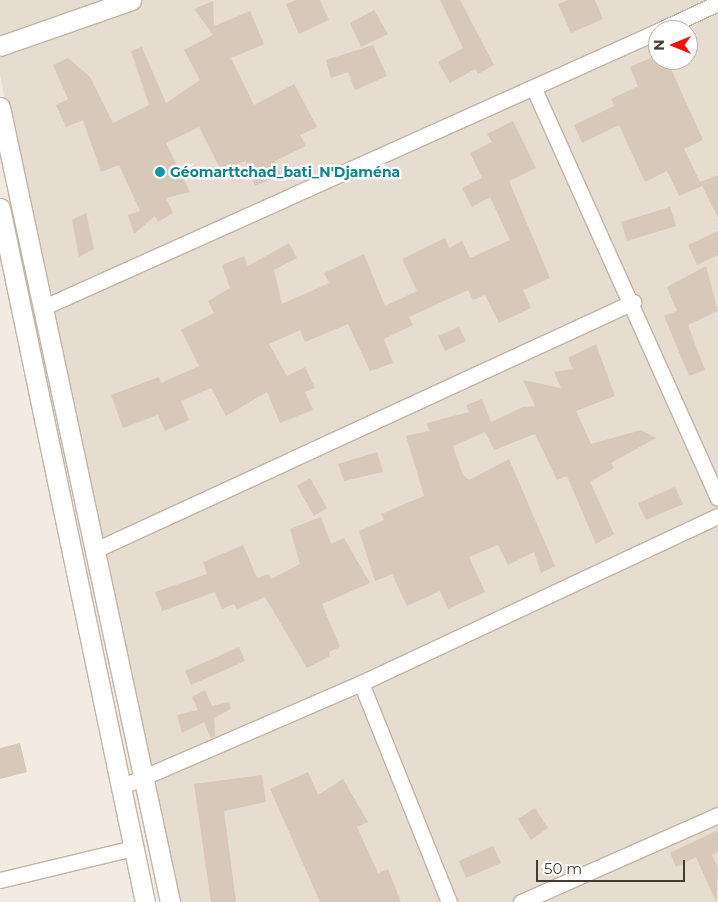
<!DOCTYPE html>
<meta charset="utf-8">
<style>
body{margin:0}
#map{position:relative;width:718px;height:902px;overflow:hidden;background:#f3ebe2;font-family:Montserrat,sans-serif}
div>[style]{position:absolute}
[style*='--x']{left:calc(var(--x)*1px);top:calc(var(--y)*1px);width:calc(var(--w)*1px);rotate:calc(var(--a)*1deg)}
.residential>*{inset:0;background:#e7dcd0}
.building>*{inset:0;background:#d8c8ba}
.roads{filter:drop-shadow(1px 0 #c1b4a7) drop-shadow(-1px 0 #c1b4a7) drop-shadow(0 1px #c1b4a7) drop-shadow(0 -1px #c1b4a7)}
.minor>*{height:15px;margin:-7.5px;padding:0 7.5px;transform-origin:7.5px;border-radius:7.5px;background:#fff}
.tertiary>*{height:19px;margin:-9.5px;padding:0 9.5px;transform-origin:9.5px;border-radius:9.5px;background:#fff}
.dots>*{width:14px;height:14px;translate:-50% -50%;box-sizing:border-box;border:2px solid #fff;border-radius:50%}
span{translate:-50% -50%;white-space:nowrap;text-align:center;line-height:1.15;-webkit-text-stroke:4.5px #fff;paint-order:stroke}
.culture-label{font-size:14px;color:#0d838f;font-weight:700}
.left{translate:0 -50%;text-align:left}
.north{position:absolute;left:648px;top:20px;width:50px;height:50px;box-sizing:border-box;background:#fff;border:1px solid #b4b1ad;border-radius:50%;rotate:270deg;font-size:14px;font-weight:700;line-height:20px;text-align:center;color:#443b32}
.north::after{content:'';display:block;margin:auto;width:18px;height:22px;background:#ff0d0d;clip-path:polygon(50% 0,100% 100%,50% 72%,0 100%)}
.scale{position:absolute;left:536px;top:860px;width:149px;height:22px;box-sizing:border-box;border:2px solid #443b32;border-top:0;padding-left:6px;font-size:15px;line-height:18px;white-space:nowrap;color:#443b32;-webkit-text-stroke:4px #fff;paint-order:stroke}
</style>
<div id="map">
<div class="residential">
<div style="clip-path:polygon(evenodd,0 0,718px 0,718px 902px,172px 902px,0 75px,0 0,658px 30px,688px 30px,688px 60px,658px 60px,658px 30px)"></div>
</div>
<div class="building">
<div style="clip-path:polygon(296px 0,320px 0,329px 20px,299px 34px,286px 4px)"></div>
<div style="clip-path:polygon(440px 0,460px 0,494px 65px,478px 74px,475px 69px,450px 83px,438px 62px,463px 48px)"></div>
<div style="clip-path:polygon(568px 0,595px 0,603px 19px,571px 33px,558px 4px)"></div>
<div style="clip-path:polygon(213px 1px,214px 26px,250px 11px,264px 44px,231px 58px,254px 105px,294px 84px,317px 127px,300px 135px,306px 146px,275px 161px,281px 175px,255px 186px,245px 161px,222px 172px,199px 127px,166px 143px,190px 192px,166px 198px,173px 213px,158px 222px,155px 216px,134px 234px,128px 215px,140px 211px,119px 165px,101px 172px,83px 120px,66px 127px,56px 105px,68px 99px,53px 65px,68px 58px,90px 77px,113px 123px,149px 105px,131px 51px,142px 47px,166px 103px,200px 80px,184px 50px,213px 35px,194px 9px)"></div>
<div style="clip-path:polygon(374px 10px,388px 34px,361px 47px,350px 23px)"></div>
<div style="clip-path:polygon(373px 45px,387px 76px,355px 90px,348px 72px,331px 78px,326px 60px)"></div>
<div style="clip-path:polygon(658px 55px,658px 60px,667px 60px,703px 140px,684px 149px,700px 182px,718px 175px,718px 218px,702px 186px,679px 196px,667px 171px,645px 182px,619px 125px,582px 143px,574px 125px,614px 106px,611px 99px,638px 86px,630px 67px)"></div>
<div style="clip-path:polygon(513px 121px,536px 168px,509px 181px,550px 278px,523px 290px,531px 308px,499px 323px,485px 295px,473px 300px,468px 290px,409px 317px,413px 325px,384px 339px,393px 363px,370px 371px,348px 324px,305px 342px,300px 330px,269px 344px,287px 376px,305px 367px,315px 388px,305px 392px,313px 410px,280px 423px,267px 392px,226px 416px,211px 388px,181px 401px,189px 420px,165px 431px,158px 415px,123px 428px,111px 395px,159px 377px,161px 383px,199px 366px,181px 330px,214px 313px,208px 301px,230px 288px,222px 265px,244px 256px,248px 266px,289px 243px,297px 258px,274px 270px,282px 304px,329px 283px,324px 273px,364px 254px,385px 306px,417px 291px,402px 259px,445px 238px,449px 248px,462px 241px,470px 258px,510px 240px,490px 197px,472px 207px,462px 188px,482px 178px,470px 153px,492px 142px,487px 134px)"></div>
<div style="clip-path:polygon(670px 207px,676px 226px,627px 241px,621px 222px)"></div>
<div style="clip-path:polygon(86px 213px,94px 249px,79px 257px,72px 220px)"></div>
<div style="clip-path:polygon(718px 231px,718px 255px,697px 265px,688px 245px)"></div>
<div style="clip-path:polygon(706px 266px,718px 311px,688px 325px,705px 370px,689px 376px,664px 316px,677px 311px,667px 287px)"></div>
<div style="clip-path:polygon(459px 327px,466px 341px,445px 351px,438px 336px)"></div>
<div style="clip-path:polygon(596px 344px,615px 396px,576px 411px,591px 444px,641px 430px,656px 438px,611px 463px,614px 468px,590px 482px,614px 534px,596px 544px,567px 476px,557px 480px,535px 434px,494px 450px,485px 432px,453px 446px,463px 475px,469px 480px,509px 459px,555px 566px,541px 573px,534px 552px,508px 565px,498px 545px,469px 557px,485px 592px,448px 609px,440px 591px,407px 606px,392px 574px,375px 581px,359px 531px,384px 520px,381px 514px,424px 496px,406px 436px,429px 431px,427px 423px,469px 412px,466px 405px,482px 399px,491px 422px,523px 407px,535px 406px,523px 380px,561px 388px,554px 372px,573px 369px,568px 358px)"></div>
<div style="clip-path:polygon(377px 452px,383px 472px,344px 481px,338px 464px)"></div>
<div style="clip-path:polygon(310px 478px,327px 508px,314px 516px,297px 486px)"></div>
<div style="clip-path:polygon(675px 487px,683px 504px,646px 520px,638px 503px)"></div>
<div style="clip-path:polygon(321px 517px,331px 544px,344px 538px,370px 583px,322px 604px,340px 647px,329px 652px,330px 656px,307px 668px,265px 597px,237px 609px,234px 604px,222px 609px,215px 592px,162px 611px,155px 592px,207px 574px,203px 562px,243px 545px,257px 578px,269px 574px,271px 579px,300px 564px,290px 529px)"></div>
<div style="clip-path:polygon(239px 647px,245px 661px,191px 685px,185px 671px)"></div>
<div style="clip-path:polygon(205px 690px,212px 706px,229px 702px,231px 709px,214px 718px,215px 736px,211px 738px,204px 722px,182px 733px,177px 715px,198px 710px,192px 697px)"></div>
<div style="clip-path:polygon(20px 743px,27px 772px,0 779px,0 748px)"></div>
<div style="clip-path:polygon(308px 772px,318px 795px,343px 779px,368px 822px,357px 827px,378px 873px,388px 869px,401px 902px,320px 902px,270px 789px)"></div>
<div style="clip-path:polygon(262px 775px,266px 802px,224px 811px,236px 902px,211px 902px,194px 784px)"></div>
<div style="clip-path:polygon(535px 808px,548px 828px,531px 840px,518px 819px)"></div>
<div style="clip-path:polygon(718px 830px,718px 852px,712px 855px,718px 868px,716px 902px,696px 857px,676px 867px,670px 853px)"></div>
<div style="clip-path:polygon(493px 846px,501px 863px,466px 878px,459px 861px)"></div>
</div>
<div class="roads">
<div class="minor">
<div style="--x:660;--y:30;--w:64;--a:-25"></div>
<div style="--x:534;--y:89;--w:448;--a:65.8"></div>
<div style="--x:44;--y:307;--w:673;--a:-24.2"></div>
<div style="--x:93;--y:551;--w:595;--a:-24.75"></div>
<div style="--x:361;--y:683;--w:236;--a:68.1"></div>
<div style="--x:121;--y:787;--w:262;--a:-23.4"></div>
<div style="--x:361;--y:683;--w:394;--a:-25.1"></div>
<div style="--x:0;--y:880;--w:137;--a:-13.5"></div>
<div style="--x:521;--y:902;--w:215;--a:-23.8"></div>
</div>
<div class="tertiary">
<div style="--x:0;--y:46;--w:139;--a:-19.3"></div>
<div style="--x:0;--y:107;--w:813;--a:77.93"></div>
<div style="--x:0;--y:208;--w:709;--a:78.2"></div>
</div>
</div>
<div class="dots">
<div style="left:160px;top:172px;background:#0f9aa8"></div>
</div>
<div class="culture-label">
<span class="left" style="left:170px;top:172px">Géomarttchad_bati_N'Djaména</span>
</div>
<div class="north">N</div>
<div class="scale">50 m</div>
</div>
